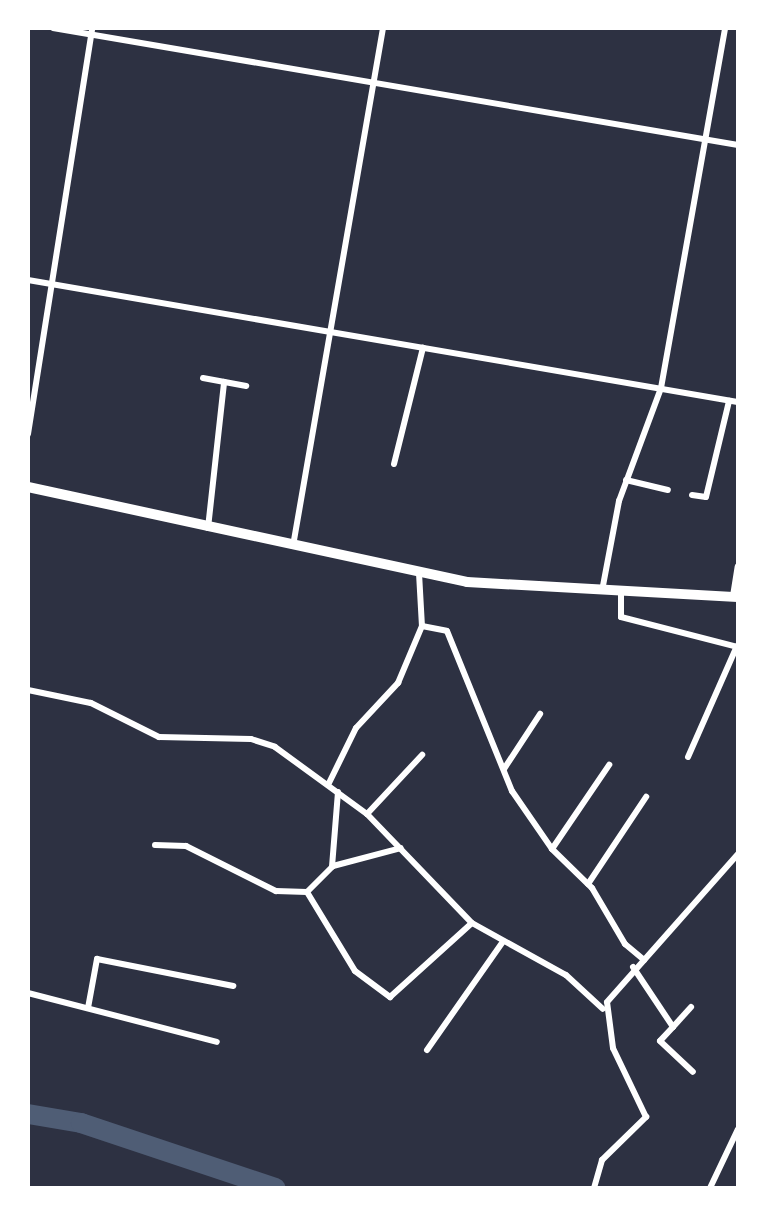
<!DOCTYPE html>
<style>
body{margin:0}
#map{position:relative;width:766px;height:1216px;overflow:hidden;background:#2d3142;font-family:"Public Sans",sans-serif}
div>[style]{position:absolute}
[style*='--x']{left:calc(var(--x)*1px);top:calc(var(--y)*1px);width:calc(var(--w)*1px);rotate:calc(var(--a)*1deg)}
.river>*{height:20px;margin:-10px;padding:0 10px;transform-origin:10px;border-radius:10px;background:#4f5d75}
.minor>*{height:6px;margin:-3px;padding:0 3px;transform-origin:3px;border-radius:3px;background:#fff}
.primary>*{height:10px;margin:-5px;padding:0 5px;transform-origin:5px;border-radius:5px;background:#fff}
span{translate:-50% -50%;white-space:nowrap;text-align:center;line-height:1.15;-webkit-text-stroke:10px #fff;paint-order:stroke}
.frame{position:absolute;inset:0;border:30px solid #fff;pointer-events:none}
</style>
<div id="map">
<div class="river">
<div style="--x:28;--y:1114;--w:54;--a:9.6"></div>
<div style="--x:81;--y:1123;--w:205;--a:18.5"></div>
</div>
<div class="minor">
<div style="--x:53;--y:28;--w:695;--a:9.69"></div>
<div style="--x:28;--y:280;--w:720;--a:9.75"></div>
<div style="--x:203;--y:378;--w:44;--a:10.5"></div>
<div style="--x:28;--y:434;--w:411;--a:-81"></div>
<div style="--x:394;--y:464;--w:120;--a:-76"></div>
<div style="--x:626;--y:480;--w:43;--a:13.4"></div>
<div style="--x:692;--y:495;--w:14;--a:8"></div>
<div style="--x:706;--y:497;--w:99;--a:-76.5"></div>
<div style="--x:208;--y:528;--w:147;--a:-83.7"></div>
<div style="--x:293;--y:546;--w:526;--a:-80.14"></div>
<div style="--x:419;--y:573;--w:53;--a:86.8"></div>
<div style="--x:422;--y:626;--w:25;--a:11"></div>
<div style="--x:447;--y:631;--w:173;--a:67.9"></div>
<div style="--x:512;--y:791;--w:70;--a:55.4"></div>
<div style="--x:552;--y:849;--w:56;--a:44.3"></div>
<div style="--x:592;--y:888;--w:65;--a:59.5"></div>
<div style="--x:625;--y:944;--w:25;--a:40"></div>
<div style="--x:602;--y:591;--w:92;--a:-79.3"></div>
<div style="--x:619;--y:501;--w:121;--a:-69.6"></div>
<div style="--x:661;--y:388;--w:366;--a:-79.9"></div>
<div style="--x:621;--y:594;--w:23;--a:90"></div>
<div style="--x:621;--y:617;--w:121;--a:14.4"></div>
<div style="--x:733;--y:596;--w:30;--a:-81"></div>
<div style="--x:28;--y:690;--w:64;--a:11.7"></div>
<div style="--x:91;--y:703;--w:76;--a:26.6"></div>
<div style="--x:159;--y:737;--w:92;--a:1.2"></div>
<div style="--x:251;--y:739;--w:25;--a:18"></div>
<div style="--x:275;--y:747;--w:114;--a:36.1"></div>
<div style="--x:367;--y:814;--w:151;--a:46.1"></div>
<div style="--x:472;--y:923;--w:107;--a:29"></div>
<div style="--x:566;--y:975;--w:50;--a:42.6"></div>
<div style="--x:688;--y:757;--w:121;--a:-66.2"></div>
<div style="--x:504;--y:769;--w:66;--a:-56.8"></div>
<div style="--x:329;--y:783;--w:61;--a:-63.9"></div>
<div style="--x:356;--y:728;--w:62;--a:-47"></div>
<div style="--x:398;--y:683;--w:62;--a:-67.2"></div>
<div style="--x:338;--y:792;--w:75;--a:94.6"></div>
<div style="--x:332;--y:867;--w:35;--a:135"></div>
<div style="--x:307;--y:892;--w:92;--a:58.7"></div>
<div style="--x:355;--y:971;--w:44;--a:36.6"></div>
<div style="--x:390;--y:997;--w:110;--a:-42.1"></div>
<div style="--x:367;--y:814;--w:81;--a:-47"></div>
<div style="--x:155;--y:845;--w:31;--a:2"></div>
<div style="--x:186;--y:846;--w:101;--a:26.6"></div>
<div style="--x:276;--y:891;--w:31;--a:2"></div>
<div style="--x:552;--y:849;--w:102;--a:-55.8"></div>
<div style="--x:333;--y:866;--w:70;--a:-14.8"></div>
<div style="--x:588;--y:884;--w:105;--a:-56.3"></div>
<div style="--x:633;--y:967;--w:72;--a:56.3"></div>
<div style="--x:673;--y:1027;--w:27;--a:-48"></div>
<div style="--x:28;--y:993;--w:195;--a:14.5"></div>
<div style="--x:88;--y:1008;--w:50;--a:-79.6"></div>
<div style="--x:97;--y:959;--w:139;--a:11.2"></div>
<div style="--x:673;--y:1027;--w:19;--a:133"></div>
<div style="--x:660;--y:1041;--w:45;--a:43.2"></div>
<div style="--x:427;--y:1050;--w:131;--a:-55"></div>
<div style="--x:594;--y:1188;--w:29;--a:-74"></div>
<div style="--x:602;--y:1160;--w:62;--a:-44.3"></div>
<div style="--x:646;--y:1117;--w:76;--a:-115.6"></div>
<div style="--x:613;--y:1048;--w:46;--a:-97.4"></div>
<div style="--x:607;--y:1002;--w:198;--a:-48.5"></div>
<div style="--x:710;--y:1188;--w:65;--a:-64.6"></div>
</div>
<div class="primary">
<div style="--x:28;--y:487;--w:449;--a:12.2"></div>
<div style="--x:467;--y:582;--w:271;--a:3.2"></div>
</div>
<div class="frame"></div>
</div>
